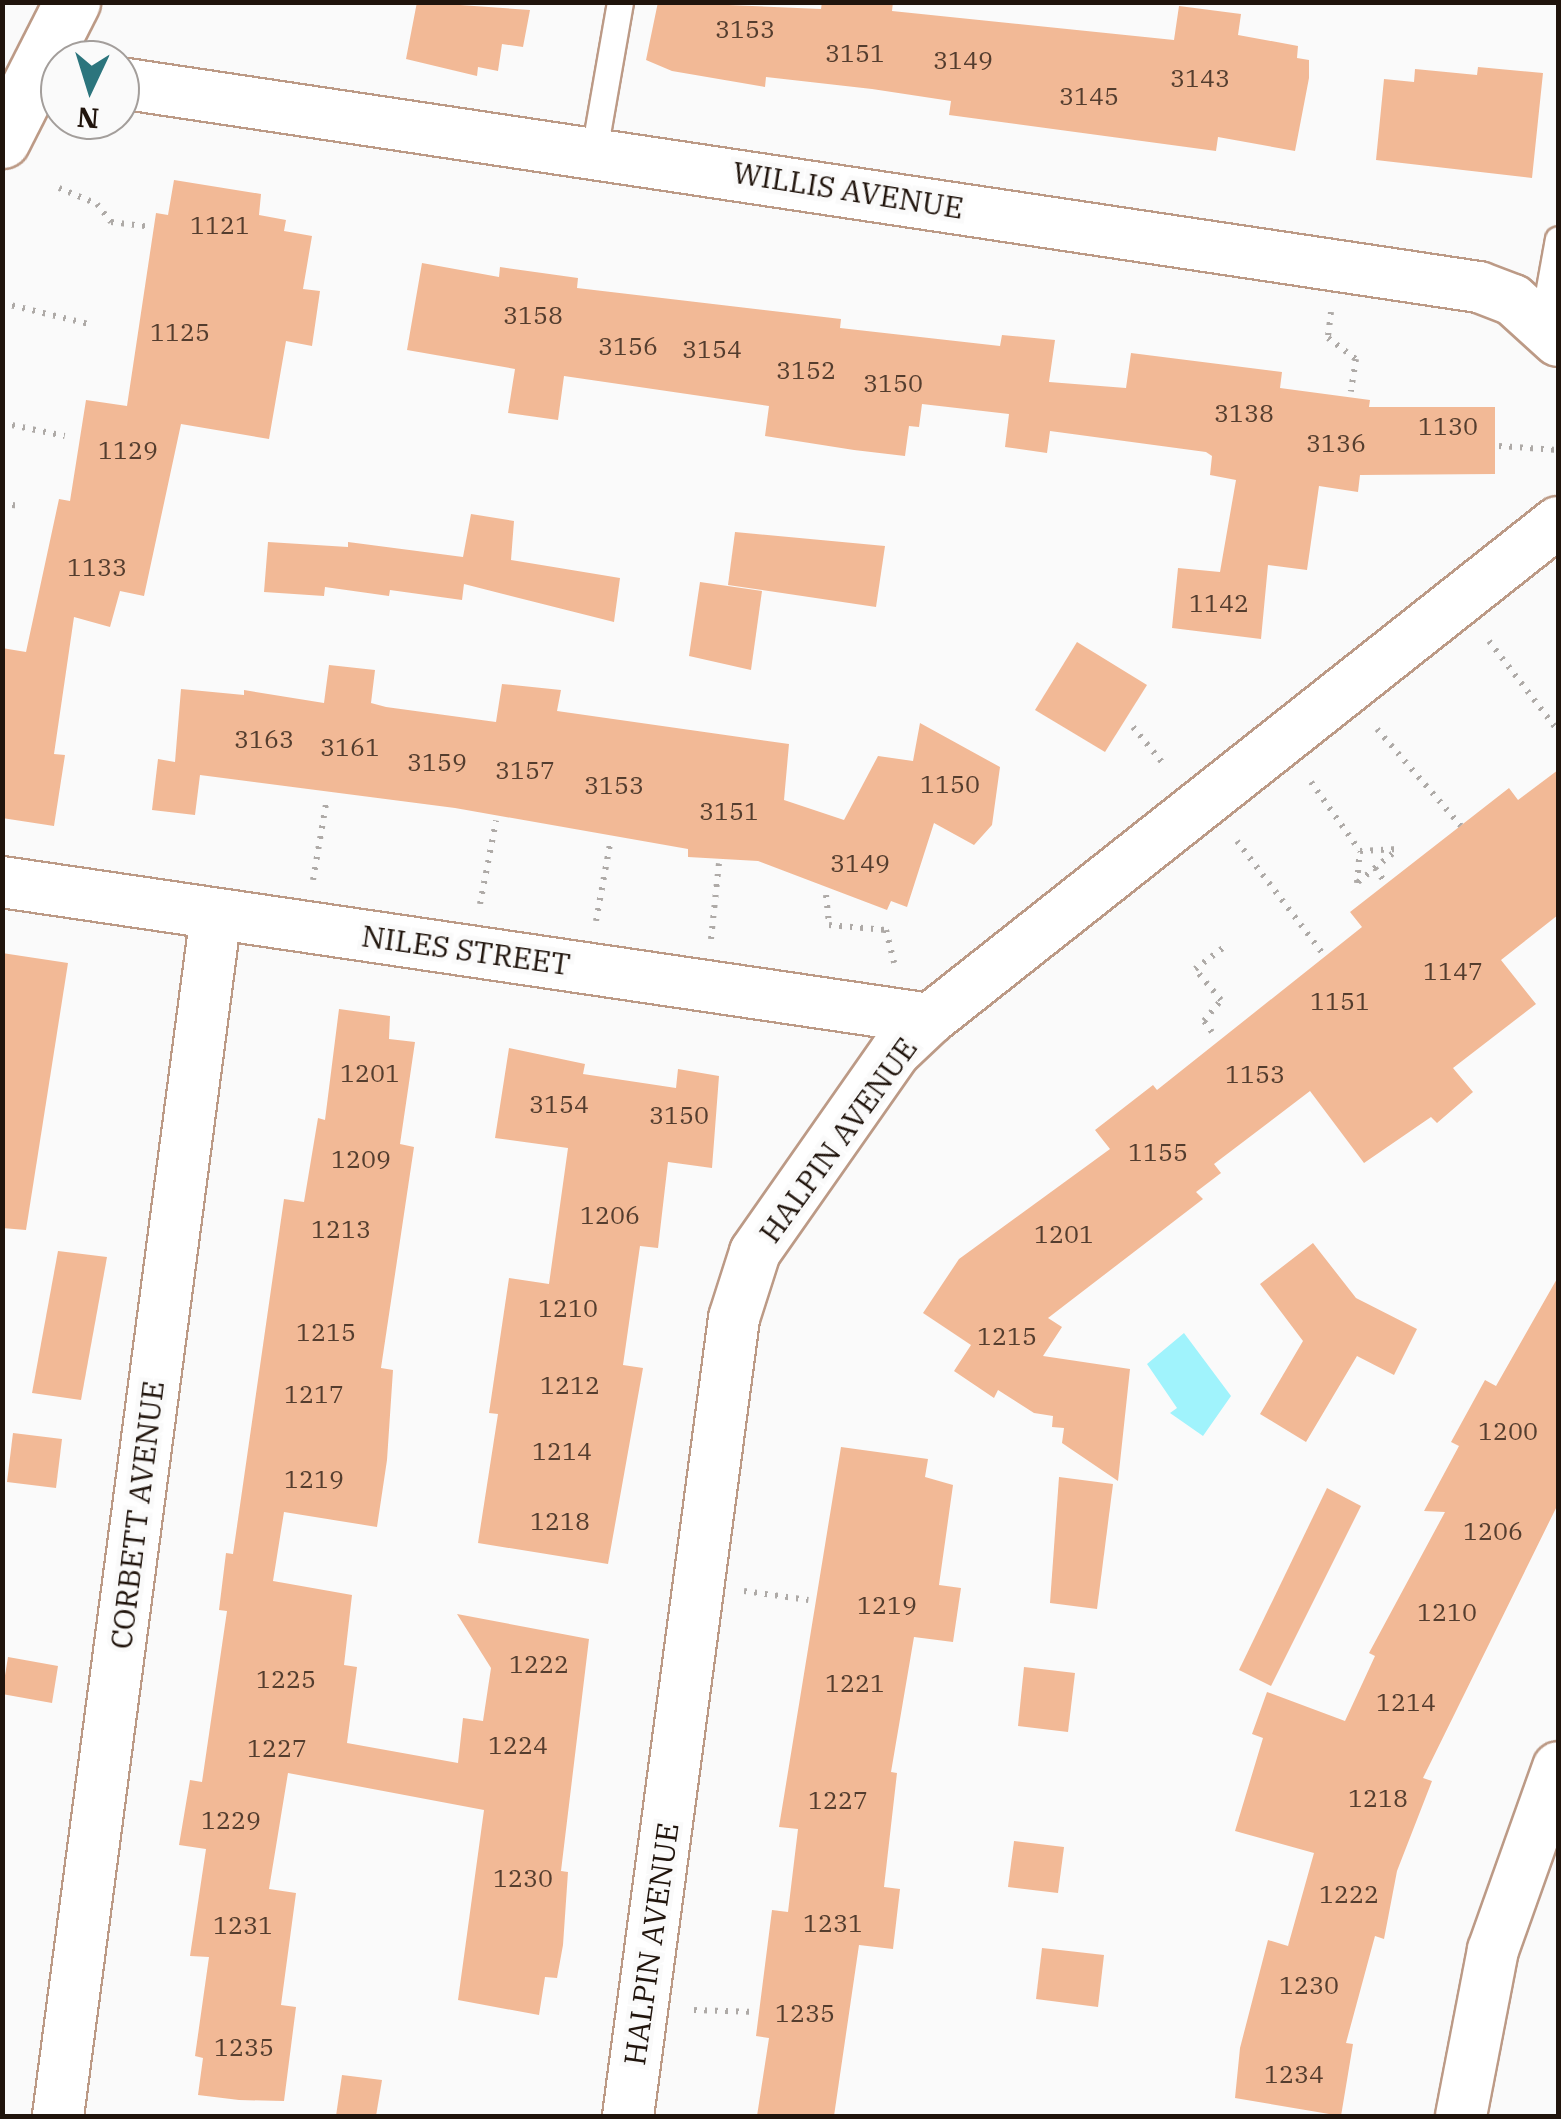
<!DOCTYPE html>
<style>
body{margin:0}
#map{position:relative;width:1561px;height:2119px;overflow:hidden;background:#fafafa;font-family:"IBM Plex Serif",serif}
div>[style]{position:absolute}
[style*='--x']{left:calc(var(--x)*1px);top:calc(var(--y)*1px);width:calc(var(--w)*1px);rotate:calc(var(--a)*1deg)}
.water>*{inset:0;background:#a0f3fc}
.building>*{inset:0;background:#f2b996}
.path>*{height:6px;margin-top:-3px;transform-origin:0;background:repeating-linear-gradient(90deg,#aeaaa7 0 2.5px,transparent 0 10.5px)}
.roads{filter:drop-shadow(2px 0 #bc9a86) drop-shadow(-2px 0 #bc9a86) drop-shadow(0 2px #bc9a86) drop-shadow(0 -2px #bc9a86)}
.lane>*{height:25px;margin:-12.5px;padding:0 12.5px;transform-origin:12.5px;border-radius:12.5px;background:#fff}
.street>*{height:50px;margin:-25px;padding:0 25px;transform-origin:25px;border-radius:25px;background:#fff}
.secondary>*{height:55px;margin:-27.5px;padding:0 27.5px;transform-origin:27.5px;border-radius:27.5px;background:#fff}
span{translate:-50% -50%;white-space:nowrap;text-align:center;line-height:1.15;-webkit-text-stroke:9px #fafafa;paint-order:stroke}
.number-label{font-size:25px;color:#543d2e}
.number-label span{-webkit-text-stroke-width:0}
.street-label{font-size:30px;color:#20140c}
.frame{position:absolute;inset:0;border:5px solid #20140c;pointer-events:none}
.north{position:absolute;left:40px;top:40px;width:100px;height:100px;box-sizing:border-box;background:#fafafa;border:2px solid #a39e9b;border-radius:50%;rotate:184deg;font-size:28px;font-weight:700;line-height:40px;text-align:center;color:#20140c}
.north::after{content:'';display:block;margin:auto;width:35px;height:45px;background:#2c757d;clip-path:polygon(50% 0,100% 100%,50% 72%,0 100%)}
</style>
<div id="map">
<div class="water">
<div style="clip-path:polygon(1184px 1333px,1231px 1396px,1203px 1436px,1170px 1413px,1177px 1408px,1147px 1364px)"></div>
</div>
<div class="building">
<div style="clip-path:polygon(417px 2px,530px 10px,523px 47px,502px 44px,498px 71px,478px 67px,477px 76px,406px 59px)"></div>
<div style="clip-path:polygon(658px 2px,821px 9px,822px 2px,893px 2px,892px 11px,1174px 40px,1179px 6px,1241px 14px,1238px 35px,1298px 46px,1297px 58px,1309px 60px,1309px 78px,1295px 151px,1218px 137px,1216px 151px,949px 115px,951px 101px,872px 89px,766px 77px,765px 87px,672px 71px,646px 60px)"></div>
<div style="clip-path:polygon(1478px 67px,1543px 73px,1532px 178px,1376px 160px,1384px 79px,1414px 82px,1415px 69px,1477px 75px)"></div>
<div style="clip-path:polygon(174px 180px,261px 194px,259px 215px,286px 220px,284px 231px,312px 236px,303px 289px,320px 291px,312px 346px,286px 341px,269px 439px,181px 424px,144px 596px,120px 591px,110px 627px,74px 617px,54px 754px,65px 755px,54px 826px,2px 818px,2px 648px,26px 652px,59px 499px,70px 501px,86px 400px,127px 406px,156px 213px,168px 215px)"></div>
<div style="clip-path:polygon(422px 263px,499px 277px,500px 267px,578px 278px,577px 288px,841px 319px,840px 328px,1000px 346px,1002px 335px,1055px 340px,1049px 382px,1126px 388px,1131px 353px,1282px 372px,1280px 388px,1370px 400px,1369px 407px,1495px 407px,1495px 474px,1360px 475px,1358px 492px,1319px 486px,1307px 570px,1268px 565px,1261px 639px,1172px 628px,1178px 568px,1220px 572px,1236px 480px,1210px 475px,1212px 456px,1206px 452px,1050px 431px,1047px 453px,1005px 447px,1009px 414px,922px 404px,919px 427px,909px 426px,905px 456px,854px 450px,765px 436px,769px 406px,564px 376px,558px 420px,508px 413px,515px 369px,407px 350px)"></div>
<div style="clip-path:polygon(471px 514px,514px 521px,511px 560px,620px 578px,614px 622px,464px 584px,462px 600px,390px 590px,389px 596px,325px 587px,324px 596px,264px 592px,268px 542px,348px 547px,348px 542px,463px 557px)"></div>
<div style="clip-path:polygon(735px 532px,885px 546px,876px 607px,728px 585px)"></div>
<div style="clip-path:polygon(700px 582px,762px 591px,751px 670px,689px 656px)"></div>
<div style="clip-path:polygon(1077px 642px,1147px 685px,1105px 752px,1035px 710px)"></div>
<div style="clip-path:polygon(329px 665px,375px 670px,371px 703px,386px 707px,496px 722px,502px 684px,561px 690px,557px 711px,789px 744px,784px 800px,844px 820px,878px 756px,913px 761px,920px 723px,1000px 767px,992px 825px,974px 845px,934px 823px,907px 907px,891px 901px,887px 910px,758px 861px,688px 857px,688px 849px,455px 808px,200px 775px,195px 815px,152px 810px,158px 759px,175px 762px,181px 689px,244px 695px,244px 690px,324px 703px)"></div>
<div style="clip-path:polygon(1558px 770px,1558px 915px,1501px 960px,1536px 1004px,1453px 1068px,1473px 1092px,1437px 1123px,1431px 1117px,1364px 1163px,1310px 1091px,1214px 1164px,1221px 1173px,1196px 1192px,1203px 1199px,1048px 1318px,1062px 1327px,1043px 1356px,1130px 1369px,1118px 1481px,1062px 1443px,1064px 1428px,1052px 1427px,1053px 1416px,1034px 1413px,998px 1390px,994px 1398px,954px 1371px,971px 1345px,923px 1313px,959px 1259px,1110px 1149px,1095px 1130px,1153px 1085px,1157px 1090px,1362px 927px,1350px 912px,1509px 788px,1518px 800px)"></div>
<div style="clip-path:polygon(2px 953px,68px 963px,26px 1230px,2px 1228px)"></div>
<div style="clip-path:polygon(339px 1009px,390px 1016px,389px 1039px,415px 1042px,400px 1144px,414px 1147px,381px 1368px,393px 1370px,387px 1460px,377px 1527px,284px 1512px,273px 1581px,352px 1595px,344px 1665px,357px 1667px,347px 1743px,458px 1763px,463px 1718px,483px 1721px,491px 1668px,457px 1614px,589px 1639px,561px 1871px,568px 1872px,563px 1945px,557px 1978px,545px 1977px,539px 2015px,458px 2000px,484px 1810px,288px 1773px,269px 1889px,296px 1893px,281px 2005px,296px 2007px,284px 2101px,239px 2100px,198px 2095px,203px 2058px,195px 2056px,209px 1957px,190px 1956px,206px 1849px,179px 1845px,190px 1780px,202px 1782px,227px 1611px,219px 1610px,226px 1553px,233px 1554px,284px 1199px,304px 1202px,318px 1118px,325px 1120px)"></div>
<div style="clip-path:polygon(509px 1048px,585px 1064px,583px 1074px,676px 1088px,678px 1069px,719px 1076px,712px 1168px,668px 1162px,658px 1248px,640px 1246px,623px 1365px,643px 1368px,608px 1564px,478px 1543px,498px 1414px,489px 1413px,509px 1278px,549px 1284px,568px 1148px,495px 1138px)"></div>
<div style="clip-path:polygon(1313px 1243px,1356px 1298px,1417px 1329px,1394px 1375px,1357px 1356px,1306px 1442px,1260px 1414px,1303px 1341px,1260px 1284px)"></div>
<div style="clip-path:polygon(58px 1251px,107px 1257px,81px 1400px,32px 1393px)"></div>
<div style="clip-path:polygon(1558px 1277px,1558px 1504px,1423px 1778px,1432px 1781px,1397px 1871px,1384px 1939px,1375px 1936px,1346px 2043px,1353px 2044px,1341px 2116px,1235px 2098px,1240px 2048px,1268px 1940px,1288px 1946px,1314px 1853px,1235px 1831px,1263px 1738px,1252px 1734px,1267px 1692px,1345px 1721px,1375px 1656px,1369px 1653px,1445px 1512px,1424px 1511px,1459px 1446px,1451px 1442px,1485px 1380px,1496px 1386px)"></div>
<div style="clip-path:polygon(13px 1433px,62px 1439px,56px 1488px,7px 1482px)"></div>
<div style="clip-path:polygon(841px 1447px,928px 1459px,925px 1477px,953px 1485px,939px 1585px,961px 1588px,953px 1642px,914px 1637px,891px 1772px,897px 1773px,884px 1887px,900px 1889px,893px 1949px,859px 1945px,834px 2116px,757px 2116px,769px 2038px,756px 2036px,772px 1910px,788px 1912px,798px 1829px,779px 1827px)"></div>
<div style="clip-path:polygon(1059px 1477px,1113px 1484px,1097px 1609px,1050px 1603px)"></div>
<div style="clip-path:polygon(1327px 1488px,1361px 1506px,1271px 1686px,1239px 1670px)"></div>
<div style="clip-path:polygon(8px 1657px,58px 1666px,52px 1703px,2px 1694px)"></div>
<div style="clip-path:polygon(1024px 1667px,1075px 1673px,1068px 1732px,1018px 1726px)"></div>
<div style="clip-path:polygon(1014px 1841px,1064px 1847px,1058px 1893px,1008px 1887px)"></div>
<div style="clip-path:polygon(1042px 1948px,1104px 1955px,1098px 2007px,1036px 1999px)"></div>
<div style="clip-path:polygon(342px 2075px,382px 2080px,376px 2116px,336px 2116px)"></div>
</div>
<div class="path">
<div style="--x:59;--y:188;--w:41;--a:22.8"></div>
<div style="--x:97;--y:204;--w:23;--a:52"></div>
<div style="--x:111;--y:222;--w:38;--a:7"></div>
<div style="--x:2;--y:303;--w:94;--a:13.6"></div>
<div style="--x:1331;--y:312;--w:26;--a:97"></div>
<div style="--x:1328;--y:338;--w:35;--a:37"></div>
<div style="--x:1356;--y:359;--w:33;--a:99"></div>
<div style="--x:2;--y:423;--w:64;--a:11.7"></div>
<div style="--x:1499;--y:446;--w:59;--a:3.9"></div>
<div style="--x:2;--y:504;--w:20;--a:6"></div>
<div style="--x:2;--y:531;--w:8;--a:7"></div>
<div style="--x:1489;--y:641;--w:113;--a:52.5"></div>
<div style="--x:1133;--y:727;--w:52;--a:50.5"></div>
<div style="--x:1377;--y:729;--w:128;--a:49.1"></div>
<div style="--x:1311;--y:782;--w:85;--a:54.6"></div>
<div style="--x:1237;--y:841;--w:143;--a:52.7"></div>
<div style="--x:1375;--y:868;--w:19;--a:55"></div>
<div style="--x:313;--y:880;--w:83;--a:-80.3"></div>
<div style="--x:1358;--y:882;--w:52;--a:-39.5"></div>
<div style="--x:1357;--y:883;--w:32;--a:-85"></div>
<div style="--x:1360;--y:851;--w:38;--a:-3"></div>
<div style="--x:826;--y:895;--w:30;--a:84"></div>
<div style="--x:829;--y:925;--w:57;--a:5"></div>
<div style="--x:886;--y:930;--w:34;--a:76"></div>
<div style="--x:480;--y:904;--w:85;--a:-79.1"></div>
<div style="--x:596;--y:921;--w:78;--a:-79.7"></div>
<div style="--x:711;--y:939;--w:76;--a:-84"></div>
<div style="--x:1212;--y:1032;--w:14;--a:-126"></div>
<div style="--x:1204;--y:1021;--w:27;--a:-51"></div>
<div style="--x:1221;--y:1000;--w:40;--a:-130"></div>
<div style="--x:1195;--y:969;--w:41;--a:-37.1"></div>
<div style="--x:744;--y:1591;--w:65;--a:8"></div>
<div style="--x:694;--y:2010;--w:63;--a:1.8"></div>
</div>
<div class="roads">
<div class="lane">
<div style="--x:594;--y:151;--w:151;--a:-80.1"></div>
<div style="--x:1543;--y:322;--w:84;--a:-79.8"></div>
</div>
<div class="street">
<div style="--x:120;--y:83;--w:1374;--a:8.54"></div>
<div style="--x:1479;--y:287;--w:36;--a:21"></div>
<div style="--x:1513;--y:300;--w:61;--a:42.3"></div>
<div style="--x:2;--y:882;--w:938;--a:8.4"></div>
<div style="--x:58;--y:2116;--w:1212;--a:-82.51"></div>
<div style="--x:628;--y:2116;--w:805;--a:-82.43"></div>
<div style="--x:734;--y:1318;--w:69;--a:-72.3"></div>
<div style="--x:755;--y:1252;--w:244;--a:-55"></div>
<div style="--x:895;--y:1052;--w:48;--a:-43.3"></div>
<div style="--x:930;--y:1019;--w:801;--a:-38.36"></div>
<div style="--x:1461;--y:2116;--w:169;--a:-79.1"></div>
<div style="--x:1493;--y:1950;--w:194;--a:-70.4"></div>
</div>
<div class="secondary">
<div style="--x:2;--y:140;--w:155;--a:-63.1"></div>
</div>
</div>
<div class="number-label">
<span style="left:745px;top:29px">3153</span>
<span style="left:855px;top:53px">3151</span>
<span style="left:963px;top:60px">3149</span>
<span style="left:1200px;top:78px">3143</span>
<span style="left:1089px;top:96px">3145</span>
<span style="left:220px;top:225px">1121</span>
<span style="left:533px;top:315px">3158</span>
<span style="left:180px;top:332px">1125</span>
<span style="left:628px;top:346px">3156</span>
<span style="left:712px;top:349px">3154</span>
<span style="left:806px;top:370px">3152</span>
<span style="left:893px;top:383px">3150</span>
<span style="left:1244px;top:413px">3138</span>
<span style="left:1448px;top:426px">1130</span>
<span style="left:1336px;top:443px">3136</span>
<span style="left:128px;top:450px">1129</span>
<span style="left:97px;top:567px">1133</span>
<span style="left:1219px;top:603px">1142</span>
<span style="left:264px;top:739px">3163</span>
<span style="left:350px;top:747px">3161</span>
<span style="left:437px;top:762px">3159</span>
<span style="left:525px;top:770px">3157</span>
<span style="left:950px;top:784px">1150</span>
<span style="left:614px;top:785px">3153</span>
<span style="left:729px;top:811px">3151</span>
<span style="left:860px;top:863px">3149</span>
<span style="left:1453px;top:971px">1147</span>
<span style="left:1340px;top:1001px">1151</span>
<span style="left:370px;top:1073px">1201</span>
<span style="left:1255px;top:1074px">1153</span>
<span style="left:559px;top:1104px">3154</span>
<span style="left:679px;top:1115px">3150</span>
<span style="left:1158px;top:1152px">1155</span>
<span style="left:361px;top:1159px">1209</span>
<span style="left:610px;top:1215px">1206</span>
<span style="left:341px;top:1229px">1213</span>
<span style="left:1064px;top:1234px">1201</span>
<span style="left:568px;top:1308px">1210</span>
<span style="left:326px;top:1332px">1215</span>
<span style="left:1007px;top:1336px">1215</span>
<span style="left:570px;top:1385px">1212</span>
<span style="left:314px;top:1394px">1217</span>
<span style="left:1508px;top:1431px">1200</span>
<span style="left:562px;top:1451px">1214</span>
<span style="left:314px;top:1479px">1219</span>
<span style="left:560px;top:1521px">1218</span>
<span style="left:1493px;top:1531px">1206</span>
<span style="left:887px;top:1605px">1219</span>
<span style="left:1447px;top:1612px">1210</span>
<span style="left:539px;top:1664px">1222</span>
<span style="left:286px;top:1679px">1225</span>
<span style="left:855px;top:1683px">1221</span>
<span style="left:1406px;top:1702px">1214</span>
<span style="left:518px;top:1745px">1224</span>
<span style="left:277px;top:1748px">1227</span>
<span style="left:1378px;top:1798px">1218</span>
<span style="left:838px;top:1800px">1227</span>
<span style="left:231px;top:1820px">1229</span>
<span style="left:523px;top:1878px">1230</span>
<span style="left:1349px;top:1894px">1222</span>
<span style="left:833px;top:1923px">1231</span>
<span style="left:243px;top:1925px">1231</span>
<span style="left:1309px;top:1985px">1230</span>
<span style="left:805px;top:2013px">1235</span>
<span style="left:244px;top:2047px">1235</span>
<span style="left:1294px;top:2074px">1234</span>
</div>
<div class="street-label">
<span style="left:848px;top:190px;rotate:9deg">WILLIS AVENUE</span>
<span style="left:466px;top:950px;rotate:8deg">NILES STREET</span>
<span style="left:838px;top:1140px;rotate:-54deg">HALPIN AVENUE</span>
<span style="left:137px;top:1515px;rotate:-83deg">CORBETT AVENUE</span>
<span style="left:651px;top:1944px;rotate:-82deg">HALPIN AVENUE</span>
</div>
<div class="frame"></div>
<div class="north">N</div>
</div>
